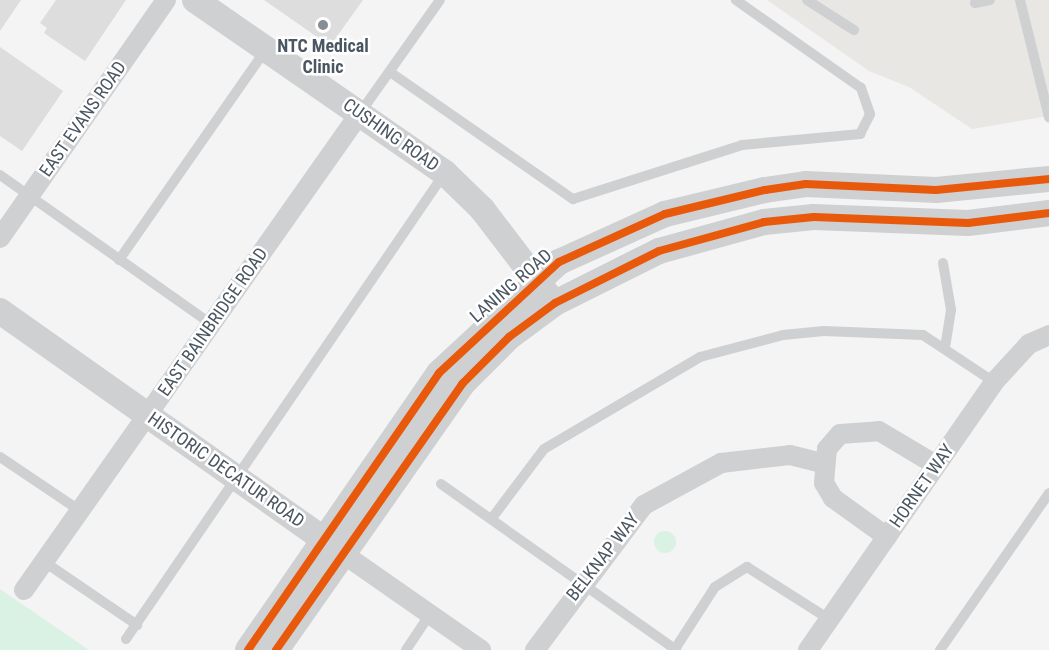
<!DOCTYPE html>
<style>
body{margin:0}
#map{position:relative;width:1049px;height:650px;overflow:hidden;background:#f4f4f4;font-family:"Roboto Condensed",sans-serif}
div>[style]{position:absolute}
[style*='--x']{left:calc(var(--x)*1px);top:calc(var(--y)*1px);width:calc(var(--w)*1px);rotate:calc(var(--a)*1deg)}
.commercial>*{inset:0;background:#e8e7e3}
.green>*{inset:0;background:#d9f2e3}
.round{border-radius:50%}
.building>*{inset:0;background:#ddddde}
.service>*{height:10px;margin:-5px;padding:0 5px;transform-origin:5px;border-radius:5px;background:#ced0d2}
.minor>*{height:20px;margin:-10px;padding:0 10px;transform-origin:10px;border-radius:10px;background:#ced0d2}
.tertiary>*{height:26px;margin:-13px;padding:0 13px;transform-origin:13px;border-radius:13px;background:#ced0d2}
.cycleway>*{height:8px;margin:-4px;padding:0 4px;transform-origin:4px;border-radius:4px;background:#e8590c}
.dots>*{width:16px;height:16px;translate:-50% -50%;box-sizing:border-box;border:3px solid #fff;border-radius:50%}
span{translate:-50% -50%;white-space:nowrap;text-align:center;line-height:1.15;-webkit-text-stroke:5px #fff;paint-order:stroke}
.poi-label{font-size:18px;color:#4a5661;font-weight:700}
.street-label{font-size:18px;color:#4a5661}
</style>
<div id="map">
<div class="commercial">
<div style="clip-path:polygon(767px 0,1049px 0,1049px 116px,972px 129px,909px 87px,869px 71px)"></div>
</div>
<div class="green">
<div class="round" style="left:654px;top:531px;width:22px;height:22px"></div>
<div style="clip-path:polygon(0 589px,89px 650px,0 650px)"></div>
</div>
<div class="building">
<div style="clip-path:polygon(0 0,21px 0,0 31px)"></div>
<div style="clip-path:polygon(56px 0,126px 0,85px 61px,44px 33px,47px 28px,40px 23px)"></div>
<div style="clip-path:polygon(264px 0,363px 0,330px 46px)"></div>
<div style="clip-path:polygon(0 47px,63px 91px,22px 151px,0 136px)"></div>
</div>
<div class="service">
<div style="--x:807;--y:0;--w:56;--a:32.6"></div>
<div style="--x:1020;--y:0;--w:121;--a:76.1"></div>
<div style="--x:975;--y:3;--w:15;--a:-11"></div>
<div style="--x:390;--y:72;--w:223;--a:34.8"></div>
<div style="--x:573;--y:199;--w:177;--a:-17.7"></div>
<div style="--x:742;--y:145;--w:119;--a:-5.3"></div>
<div style="--x:860;--y:134;--w:22;--a:-63"></div>
<div style="--x:870;--y:114;--w:28;--a:-109"></div>
<div style="--x:861;--y:88;--w:153;--a:-144.9"></div>
<div style="--x:360;--y:113;--w:138;--a:-54.7"></div>
<div style="--x:0;--y:175;--w:258;--a:35.2"></div>
<div style="--x:119;--y:260;--w:257;--a:-55.1"></div>
<div style="--x:943;--y:263;--w:48;--a:80.3"></div>
<div style="--x:951;--y:310;--w:36;--a:99"></div>
<div style="--x:0;--y:457;--w:95;--a:33.9"></div>
<div style="--x:441;--y:484;--w:288;--a:35.2"></div>
<div style="--x:492;--y:518;--w:86;--a:-53"></div>
<div style="--x:544;--y:449;--w:181;--a:-30.5"></div>
<div style="--x:700;--y:357;--w:86;--a:-14.8"></div>
<div style="--x:783;--y:335;--w:41;--a:-5.6"></div>
<div style="--x:824;--y:331;--w:99;--a:2.3"></div>
<div style="--x:923;--y:335;--w:85;--a:33.5"></div>
<div style="--x:43;--y:561;--w:114;--a:34.2"></div>
<div style="--x:126;--y:639;--w:563;--a:-55.63"></div>
<div style="--x:675;--y:649;--w:74;--a:-57.2"></div>
<div style="--x:715;--y:587;--w:38;--a:-32"></div>
<div style="--x:747;--y:567;--w:97;--a:32.4"></div>
<div style="--x:406;--y:650;--w:43;--a:-56.3"></div>
<div style="--x:940;--y:650;--w:191;--a:-55.2"></div>
</div>
<div class="minor">
<div style="--x:0;--y:238;--w:290;--a:-55.1"></div>
<div style="--x:887;--y:537;--w:67;--a:-144.2"></div>
<div style="--x:833;--y:498;--w:17;--a:-121"></div>
<div style="--x:824;--y:483;--w:34;--a:-85"></div>
<div style="--x:827;--y:449;--w:20;--a:-49"></div>
<div style="--x:840;--y:434;--w:39;--a:-4"></div>
<div style="--x:879;--y:431;--w:66;--a:30.8"></div>
<div style="--x:345;--y:555;--w:166;--a:34.9"></div>
<div style="--x:24;--y:590;--w:583;--a:-54.84"></div>
<div style="--x:535;--y:650;--w:181;--a:-53.1"></div>
<div style="--x:644;--y:505;--w:88;--a:-28.6"></div>
<div style="--x:721;--y:463;--w:69;--a:-6.6"></div>
<div style="--x:790;--y:455;--w:34;--a:14"></div>
<div style="--x:808;--y:650;--w:326;--a:-55.2"></div>
<div style="--x:994;--y:382;--w:52;--a:-47.4"></div>
<div style="--x:1029;--y:344;--w:22;--a:-24"></div>
</div>
<div class="tertiary">
<div style="--x:195;--y:0;--w:304;--a:34.7"></div>
<div style="--x:445;--y:173;--w:52;--a:44.2"></div>
<div style="--x:482;--y:209;--w:107;--a:52.6"></div>
<div style="--x:0;--y:311;--w:416;--a:35.2"></div>
<div style="--x:248;--y:650;--w:336;--a:-55.4"></div>
<div style="--x:439;--y:373;--w:163;--a:-42.8"></div>
<div style="--x:559;--y:262;--w:116;--a:-24.4"></div>
<div style="--x:665;--y:214;--w:103;--a:-13.5"></div>
<div style="--x:765;--y:190;--w:41;--a:-8.3"></div>
<div style="--x:806;--y:184;--w:130;--a:2.6"></div>
<div style="--x:936;--y:190;--w:114;--a:-5.6"></div>
<div style="--x:276;--y:650;--w:325;--a:-55"></div>
<div style="--x:462;--y:384;--w:66;--a:-45"></div>
<div style="--x:509;--y:337;--w:57;--a:-36.5"></div>
<div style="--x:555;--y:303;--w:116;--a:-26.6"></div>
<div style="--x:659;--y:251;--w:109;--a:-15.4"></div>
<div style="--x:764;--y:222;--w:50;--a:-5.7"></div>
<div style="--x:814;--y:217;--w:154;--a:2.2"></div>
<div style="--x:968;--y:223;--w:82;--a:-7"></div>
</div>
<div class="cycleway">
<div style="--x:248;--y:650;--w:336;--a:-55.4"></div>
<div style="--x:439;--y:373;--w:163;--a:-42.8"></div>
<div style="--x:559;--y:262;--w:116;--a:-24.4"></div>
<div style="--x:665;--y:214;--w:103;--a:-13.5"></div>
<div style="--x:765;--y:190;--w:41;--a:-8.3"></div>
<div style="--x:806;--y:184;--w:130;--a:2.6"></div>
<div style="--x:936;--y:190;--w:114;--a:-5.6"></div>
<div style="--x:276;--y:650;--w:325;--a:-55"></div>
<div style="--x:462;--y:384;--w:66;--a:-45"></div>
<div style="--x:509;--y:337;--w:57;--a:-36.5"></div>
<div style="--x:555;--y:303;--w:116;--a:-26.6"></div>
<div style="--x:659;--y:251;--w:109;--a:-15.4"></div>
<div style="--x:764;--y:222;--w:50;--a:-5.7"></div>
<div style="--x:814;--y:217;--w:154;--a:2.2"></div>
<div style="--x:968;--y:223;--w:82;--a:-7"></div>
</div>
<div class="dots">
<div style="left:323px;top:25px;background:#868d94"></div>
</div>
<div class="poi-label">
<span style="left:323px;top:57px">NTC Medical<br>Clinic</span>
</div>
<div class="street-label">
<span style="left:83px;top:119px;rotate:-55deg">EAST EVANS ROAD</span>
<span style="left:391px;top:135px;rotate:35deg">CUSHING ROAD</span>
<span style="left:511px;top:286px;rotate:-41deg">LANING ROAD</span>
<span style="left:213px;top:322px;rotate:-55deg">EAST BAINBRIDGE ROAD</span>
<span style="left:226px;top:470px;rotate:35deg">HISTORIC DECATUR ROAD</span>
<span style="left:922px;top:486px;rotate:-55deg">HORNET WAY</span>
<span style="left:603px;top:557px;rotate:-52deg">BELKNAP WAY</span>
</div>
</div>
